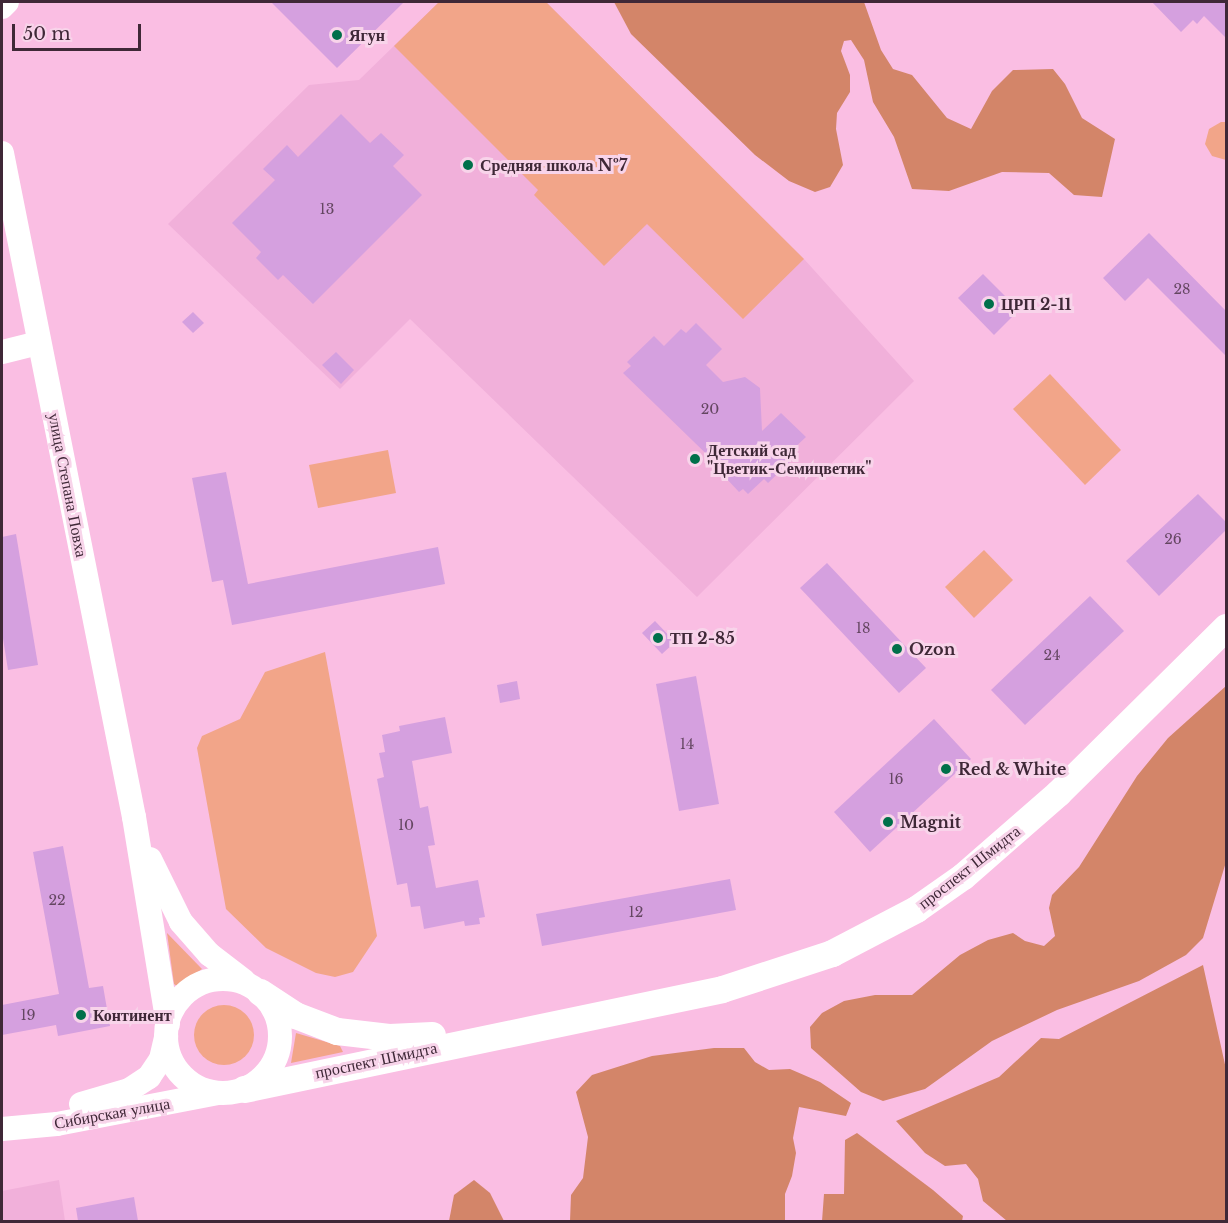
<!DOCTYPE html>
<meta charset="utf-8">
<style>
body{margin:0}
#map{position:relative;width:1228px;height:1223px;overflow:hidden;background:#fabee3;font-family:"Libre Baskerville",serif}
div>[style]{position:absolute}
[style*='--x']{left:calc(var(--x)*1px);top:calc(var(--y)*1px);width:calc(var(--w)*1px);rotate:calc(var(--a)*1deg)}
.built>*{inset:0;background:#f1b0da}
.green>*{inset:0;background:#f2a589}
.round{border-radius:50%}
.forest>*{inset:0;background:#d38569}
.building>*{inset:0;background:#d5a0df}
.tertiary>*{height:24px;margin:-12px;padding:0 12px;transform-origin:12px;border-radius:12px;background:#fff}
.tertiary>.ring{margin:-12px;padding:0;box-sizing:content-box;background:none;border:24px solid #fff;border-radius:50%}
.secondary>*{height:27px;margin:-13.5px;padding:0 13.5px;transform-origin:13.5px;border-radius:13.5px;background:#fff}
.dots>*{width:16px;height:16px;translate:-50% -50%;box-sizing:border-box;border:3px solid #f8d4ea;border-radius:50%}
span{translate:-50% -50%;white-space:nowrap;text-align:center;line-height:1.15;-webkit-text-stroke:6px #f8d4ea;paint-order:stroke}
.number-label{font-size:14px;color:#644661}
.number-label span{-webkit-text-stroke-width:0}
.poi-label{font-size:16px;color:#3f2837;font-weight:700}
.left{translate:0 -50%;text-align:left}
.street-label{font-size:16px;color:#3f2837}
.frame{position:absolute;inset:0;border:3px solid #3f2837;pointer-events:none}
.scale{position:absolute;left:12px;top:24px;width:129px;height:27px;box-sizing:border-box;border:3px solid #3f2837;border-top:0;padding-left:8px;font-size:18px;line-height:21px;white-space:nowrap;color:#3f2837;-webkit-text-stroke:4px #f8d4ea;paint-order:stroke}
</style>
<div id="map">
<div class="built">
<div style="clip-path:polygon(439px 2px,546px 2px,804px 259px,914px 381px,697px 597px,410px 319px,340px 389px,168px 224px,309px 85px,359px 80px)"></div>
<div style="clip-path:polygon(59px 1180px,65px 1221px,2px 1221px,2px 1191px)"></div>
</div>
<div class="green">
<div style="clip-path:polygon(439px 2px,546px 2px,804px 259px,743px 319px,647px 224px,604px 266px,534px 195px,538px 190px,394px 46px)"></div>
<div style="clip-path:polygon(1221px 122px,1226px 122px,1226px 160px,1212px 156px,1205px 144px,1209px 129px)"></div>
<div style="clip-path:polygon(1050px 374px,1121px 450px,1085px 485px,1013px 409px)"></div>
<div style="clip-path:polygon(388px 450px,396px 493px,318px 508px,309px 465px)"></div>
<div style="clip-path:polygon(984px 550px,1013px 580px,974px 618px,945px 587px)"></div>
<div style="clip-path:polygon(325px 652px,377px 936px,353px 972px,335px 977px,316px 973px,266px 948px,226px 909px,197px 748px,202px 736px,240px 719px,265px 672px)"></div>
<div style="clip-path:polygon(167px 933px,202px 969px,177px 986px,174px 984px)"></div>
<div class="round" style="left:194px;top:1005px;width:60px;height:60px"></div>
<div style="clip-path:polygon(296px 1033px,340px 1046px,343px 1052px,291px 1063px)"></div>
</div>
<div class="forest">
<div style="clip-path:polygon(614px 2px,864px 2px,881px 50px,893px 69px,912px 75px,947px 118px,971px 129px,992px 91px,1013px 70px,1053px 69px,1065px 84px,1082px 118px,1115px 139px,1102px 197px,1074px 195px,1049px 173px,1002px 172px,949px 191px,912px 189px,894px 137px,873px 102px,864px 60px,851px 40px,844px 41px,841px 51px,850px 75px,850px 92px,837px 113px,836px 129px,843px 165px,830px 187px,815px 192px,789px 181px,755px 155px,631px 34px)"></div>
<div style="clip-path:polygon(1226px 686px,1226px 862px,1203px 938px,1186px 955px,1139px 981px,1057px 1010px,992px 1041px,925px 1089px,883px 1101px,861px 1092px,811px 1048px,810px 1027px,822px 1013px,844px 1001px,875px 995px,912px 995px,960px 955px,988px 940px,1013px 933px,1025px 941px,1044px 946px,1055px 936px,1049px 908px,1052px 895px,1079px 867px,1137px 776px,1168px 738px)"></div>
<div style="clip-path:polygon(1203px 965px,1226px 1069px,1226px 1221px,1007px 1221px,983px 1201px,978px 1179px,966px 1164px,945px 1166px,925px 1153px,896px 1121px,999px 1077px,1041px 1038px,1059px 1039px)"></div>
<div style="clip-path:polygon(714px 1048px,744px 1048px,755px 1062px,769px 1070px,790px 1069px,820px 1082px,851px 1103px,846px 1116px,799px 1107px,793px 1138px,796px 1153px,792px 1176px,785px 1194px,785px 1221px,570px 1221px,571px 1195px,583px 1178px,588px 1137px,576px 1092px,592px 1075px,652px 1056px)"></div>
<div style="clip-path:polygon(857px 1133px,933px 1190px,963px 1216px,962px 1221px,822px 1221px,824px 1194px,844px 1194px,845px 1140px)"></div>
<div style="clip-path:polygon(474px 1180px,490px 1193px,504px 1221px,449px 1221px,454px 1195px)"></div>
</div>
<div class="building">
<div style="clip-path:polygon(271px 2px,404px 2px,337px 68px)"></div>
<div style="clip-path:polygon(1152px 2px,1227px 2px,1227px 39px,1204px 16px,1197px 24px,1193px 20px,1181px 32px)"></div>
<div style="clip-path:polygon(341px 114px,370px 143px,381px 133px,404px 155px,393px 166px,422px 195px,313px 304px,283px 275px,278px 280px,256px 258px,261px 252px,232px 223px,275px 180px,263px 169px,287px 145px,298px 157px)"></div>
<div style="clip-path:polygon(1149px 233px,1227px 312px,1227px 357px,1148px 278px,1125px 301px,1103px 278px)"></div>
<div style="clip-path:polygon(983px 274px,1019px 310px,994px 335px,958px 298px)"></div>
<div style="clip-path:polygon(193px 312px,204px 323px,193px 333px,182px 322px)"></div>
<div style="clip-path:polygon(696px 323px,722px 349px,706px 365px,723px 382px,745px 377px,760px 388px,762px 431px,781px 413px,806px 437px,791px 451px,796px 456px,768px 483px,764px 479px,748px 494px,743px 489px,739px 492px,725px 477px,727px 474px,623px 373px,631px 366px,627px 362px,654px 336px,664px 346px,681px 329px,686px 333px)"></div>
<div style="clip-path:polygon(336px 352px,354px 370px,341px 384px,322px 365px)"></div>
<div style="clip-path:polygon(226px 472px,248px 584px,438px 547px,445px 584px,232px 625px,223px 580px,212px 582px,192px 478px)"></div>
<div style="clip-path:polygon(1198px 494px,1227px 523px,1227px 529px,1159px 596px,1126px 561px)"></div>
<div style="clip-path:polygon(16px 534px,38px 665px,8px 670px,2px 632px,2px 537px)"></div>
<div style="clip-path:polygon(827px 563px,926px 668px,899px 693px,800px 588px)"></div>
<div style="clip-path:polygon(1090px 596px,1124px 631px,1025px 725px,991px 690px)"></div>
<div style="clip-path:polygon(655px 621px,675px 642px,662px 654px,642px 633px)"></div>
<div style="clip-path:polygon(696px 676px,719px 804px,679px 811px,656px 684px)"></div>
<div style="clip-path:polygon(517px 681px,520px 699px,500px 703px,497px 685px)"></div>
<div style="clip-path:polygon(445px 717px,452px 753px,412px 761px,420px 808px,428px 806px,435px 845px,428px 846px,436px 888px,478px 880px,485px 917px,479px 918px,480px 924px,465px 926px,464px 921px,424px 929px,420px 906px,411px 907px,407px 883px,397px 885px,377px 779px,384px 777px,379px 753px,385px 752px,382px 735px,400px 731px,399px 726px)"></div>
<div style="clip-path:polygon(934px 719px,971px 759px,870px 852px,834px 812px)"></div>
<div style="clip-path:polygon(63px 846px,89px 988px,103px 986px,110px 1026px,58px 1036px,56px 1025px,2px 1035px,2px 1005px,59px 994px,33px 852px)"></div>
<div style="clip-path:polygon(730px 879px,736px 910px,542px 946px,536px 914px)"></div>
<div style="clip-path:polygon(134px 1197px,138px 1221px,78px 1221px,76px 1208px)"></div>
</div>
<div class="tertiary">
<div style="--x:2;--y:7;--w:7;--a:-45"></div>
<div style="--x:2;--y:153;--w:677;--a:78.76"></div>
<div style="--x:134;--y:817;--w:210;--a:80.7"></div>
<div style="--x:2;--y:352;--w:38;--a:-14"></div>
<div style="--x:150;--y:859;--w:70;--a:63.8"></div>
<div style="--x:181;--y:922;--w:43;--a:48.8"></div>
<div style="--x:209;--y:954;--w:44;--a:37.6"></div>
<div class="ring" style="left:166px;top:979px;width:90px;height:90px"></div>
<div style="--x:81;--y:1104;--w:50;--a:-16.3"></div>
<div style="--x:129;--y:1090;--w:24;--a:-33"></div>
<div style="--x:149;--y:1077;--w:22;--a:-56"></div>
<div style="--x:161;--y:1059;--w:23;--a:-77"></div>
<div style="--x:2;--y:1129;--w:55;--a:-5.2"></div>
<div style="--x:57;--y:1124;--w:164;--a:-10.9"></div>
</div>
<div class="secondary">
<div style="--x:260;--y:992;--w:42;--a:33.3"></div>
<div style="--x:295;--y:1015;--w:45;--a:20.9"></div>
<div style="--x:337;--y:1031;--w:52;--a:6.6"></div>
<div style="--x:389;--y:1037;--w:43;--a:-2.7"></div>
<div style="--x:244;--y:1089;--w:488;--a:-11.8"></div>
<div style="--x:722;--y:989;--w:116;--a:-18.1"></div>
<div style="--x:832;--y:953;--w:95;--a:-27.6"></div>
<div style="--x:916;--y:909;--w:57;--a:-35.1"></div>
<div style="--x:963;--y:876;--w:126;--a:-41.1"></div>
<div style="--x:1058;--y:793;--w:236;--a:-44.7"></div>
</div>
<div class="dots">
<div style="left:337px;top:35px;background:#00704a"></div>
<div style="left:468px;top:165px;background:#00704a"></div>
<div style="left:989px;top:304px;background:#00704a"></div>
<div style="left:695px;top:459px;background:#00704a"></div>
<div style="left:658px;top:638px;background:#00704a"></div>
<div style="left:897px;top:649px;background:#00704a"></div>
<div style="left:946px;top:769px;background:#00704a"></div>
<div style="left:888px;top:822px;background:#00704a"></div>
<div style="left:81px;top:1015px;background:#00704a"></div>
</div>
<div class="number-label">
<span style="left:327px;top:209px">13</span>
<span style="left:1182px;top:289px">28</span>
<span style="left:710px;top:409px">20</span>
<span style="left:1173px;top:539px">26</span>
<span style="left:863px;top:628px">18</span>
<span style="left:1052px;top:655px">24</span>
<span style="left:687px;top:744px">14</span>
<span style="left:896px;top:779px">16</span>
<span style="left:406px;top:825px">10</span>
<span style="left:57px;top:900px">22</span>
<span style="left:636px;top:912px">12</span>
<span style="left:28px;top:1015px">19</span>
</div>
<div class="poi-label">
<span class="left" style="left:349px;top:35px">Ягун</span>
<span class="left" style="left:480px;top:165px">Средняя школа №7</span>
<span class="left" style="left:1001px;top:304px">ЦРП 2-11</span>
<span class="left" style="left:707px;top:459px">Детский сад<br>"Цветик-Семицветик"</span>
<span class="left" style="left:670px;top:638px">ТП 2-85</span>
<span class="left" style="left:909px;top:649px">Ozon</span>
<span class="left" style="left:958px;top:769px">Red &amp; White</span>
<span class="left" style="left:900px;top:822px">Magnit</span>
<span class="left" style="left:93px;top:1015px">Континент</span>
</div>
<div class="street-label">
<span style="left:68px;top:485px;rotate:79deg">улица Степана Повха</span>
<span style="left:969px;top:867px;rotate:-38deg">проспект Шмидта</span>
<span style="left:376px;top:1060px;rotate:-12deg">проспект Шмидта</span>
<span style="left:112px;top:1113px;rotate:-10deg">Сибирская улица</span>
</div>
<div class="frame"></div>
<div class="scale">50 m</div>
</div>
